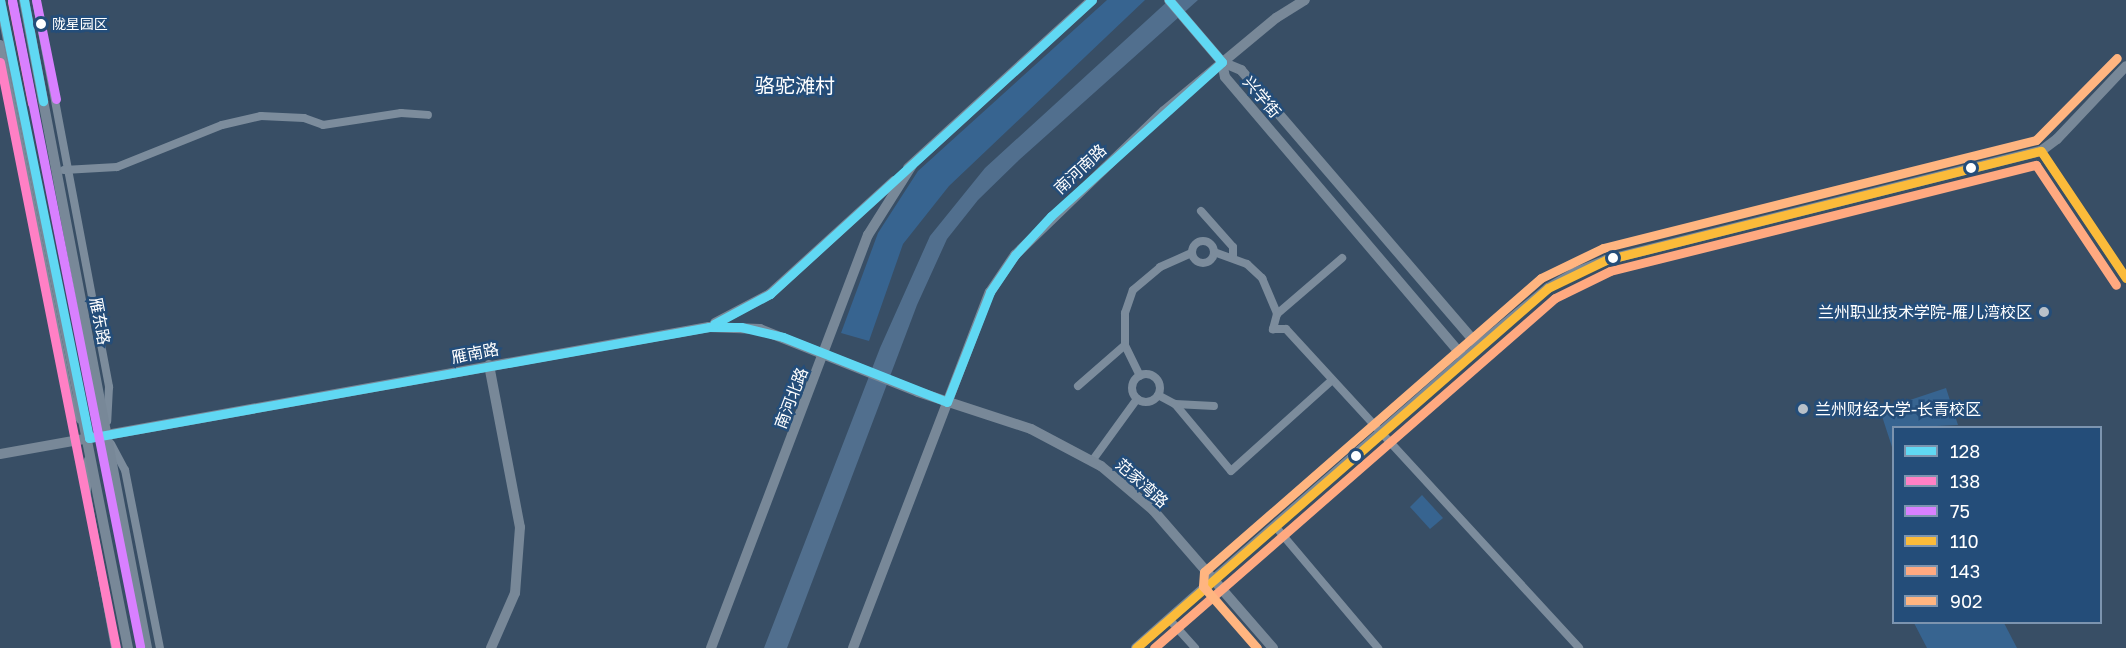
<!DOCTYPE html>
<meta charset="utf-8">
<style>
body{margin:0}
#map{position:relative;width:2126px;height:648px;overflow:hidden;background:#384e65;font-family:"Golos Text","Noto Sans SC",sans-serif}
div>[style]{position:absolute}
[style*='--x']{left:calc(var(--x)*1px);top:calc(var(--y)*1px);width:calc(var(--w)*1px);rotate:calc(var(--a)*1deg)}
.green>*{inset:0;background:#376490}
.water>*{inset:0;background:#516f8e}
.street>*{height:8px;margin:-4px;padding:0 4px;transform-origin:4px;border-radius:4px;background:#7c8c9c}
.street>.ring{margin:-4px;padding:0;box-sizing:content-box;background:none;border:8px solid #7c8c9c;border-radius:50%}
.secondary>*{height:10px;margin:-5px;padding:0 5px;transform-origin:5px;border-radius:5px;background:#788898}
.bus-1>*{height:9px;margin:-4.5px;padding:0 4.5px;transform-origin:4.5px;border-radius:4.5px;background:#60d8f3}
.bus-2>*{height:9px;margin:-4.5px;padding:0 4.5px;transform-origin:4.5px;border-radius:4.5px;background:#ff80c5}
.bus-3>*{height:9px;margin:-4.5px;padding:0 4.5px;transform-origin:4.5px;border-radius:4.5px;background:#d880ff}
.bus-4>*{height:9px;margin:-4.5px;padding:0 4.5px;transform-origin:4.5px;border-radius:4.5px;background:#fbbb3a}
.bus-5>*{height:9px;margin:-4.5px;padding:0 4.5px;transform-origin:4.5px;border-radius:4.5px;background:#ffa980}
.bus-6>*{height:9px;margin:-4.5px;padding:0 4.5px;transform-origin:4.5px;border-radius:4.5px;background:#ffb580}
.dots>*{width:16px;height:16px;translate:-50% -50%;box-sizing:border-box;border:3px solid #244d79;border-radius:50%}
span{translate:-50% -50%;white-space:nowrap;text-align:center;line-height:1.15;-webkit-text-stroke:5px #244d79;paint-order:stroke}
.bus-label{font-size:14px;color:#fff}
.left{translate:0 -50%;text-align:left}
.street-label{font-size:16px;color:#fff}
.poi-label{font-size:16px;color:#fff}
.right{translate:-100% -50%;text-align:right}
.quarter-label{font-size:20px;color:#fff}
.legend{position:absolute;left:1892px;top:426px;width:210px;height:198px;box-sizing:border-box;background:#244d79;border:2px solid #7c94af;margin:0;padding:8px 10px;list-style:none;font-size:18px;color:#fff}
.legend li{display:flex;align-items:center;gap:12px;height:30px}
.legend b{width:30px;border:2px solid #7c94af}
</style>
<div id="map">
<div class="green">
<div style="clip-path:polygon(1107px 0,1145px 0,949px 186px,903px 244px,869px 341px,841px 333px,878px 233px,918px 171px)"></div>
<div style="clip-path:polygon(1946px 388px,1958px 425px,1894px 428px,1892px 447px,1880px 410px)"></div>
<div style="clip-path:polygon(1422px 495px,1443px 518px,1430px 529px,1410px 507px)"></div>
<div style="clip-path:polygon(1914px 623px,2004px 623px,2017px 648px,1927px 648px)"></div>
</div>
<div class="water">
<div style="clip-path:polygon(1169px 0,1198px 0,1019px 160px,978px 200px,947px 239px,917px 305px,787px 648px,764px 648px,880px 348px,930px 236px,985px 168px)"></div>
</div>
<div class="street">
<div style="--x:36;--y:0;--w:394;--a:79.3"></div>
<div style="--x:109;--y:387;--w:34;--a:93"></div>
<div style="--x:0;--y:44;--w:360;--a:78.9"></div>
<div style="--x:69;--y:397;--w:25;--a:64"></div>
<div style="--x:2041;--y:151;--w:153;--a:56.2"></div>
<div style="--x:64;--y:170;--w:53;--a:-3.2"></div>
<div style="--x:117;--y:167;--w:113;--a:-21.8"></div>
<div style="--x:222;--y:125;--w:40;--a:-13"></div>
<div style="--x:261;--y:116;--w:43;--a:2.7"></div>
<div style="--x:304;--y:118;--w:20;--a:20"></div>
<div style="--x:323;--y:125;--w:79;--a:-8.7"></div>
<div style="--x:401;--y:113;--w:27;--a:4"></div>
<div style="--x:1201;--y:211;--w:48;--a:48.4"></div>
<div style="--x:1233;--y:247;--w:10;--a:90"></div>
<div class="ring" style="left:1192px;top:241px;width:14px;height:14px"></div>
<div style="--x:1214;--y:252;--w:35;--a:20"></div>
<div style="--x:1247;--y:264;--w:21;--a:43"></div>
<div style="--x:1262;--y:278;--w:39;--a:67"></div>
<div style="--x:1277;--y:314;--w:16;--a:105"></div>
<div style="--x:1273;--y:329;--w:13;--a:0"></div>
<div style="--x:1286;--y:329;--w:433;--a:47.4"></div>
<div style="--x:1277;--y:314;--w:86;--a:-40.7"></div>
<div class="ring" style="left:1132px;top:374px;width:20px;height:20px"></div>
<div style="--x:1140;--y:376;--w:34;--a:-116"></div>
<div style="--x:1125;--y:345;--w:32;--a:-90"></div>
<div style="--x:1125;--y:313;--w:24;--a:-71"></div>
<div style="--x:1133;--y:290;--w:35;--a:-40"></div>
<div style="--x:1160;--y:267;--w:35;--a:-24"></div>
<div style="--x:1078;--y:386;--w:62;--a:-41.1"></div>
<div style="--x:1158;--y:395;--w:19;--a:28"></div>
<div style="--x:1175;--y:404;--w:39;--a:3"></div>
<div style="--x:1175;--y:404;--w:87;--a:50.1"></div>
<div style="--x:1231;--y:471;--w:135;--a:-42"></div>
<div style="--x:111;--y:444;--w:30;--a:62"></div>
<div style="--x:125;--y:470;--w:181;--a:78.9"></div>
<div style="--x:88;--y:460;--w:35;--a:92"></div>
<div style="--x:87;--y:495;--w:156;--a:79.6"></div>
<div style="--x:1092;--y:461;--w:77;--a:-54"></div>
<div style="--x:1275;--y:526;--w:160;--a:49.8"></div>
<div style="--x:1169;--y:619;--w:39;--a:48"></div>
</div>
<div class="secondary">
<div style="--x:0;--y:0;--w:661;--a:78.83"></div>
<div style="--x:24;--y:0;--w:660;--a:79.25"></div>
<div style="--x:1169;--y:0;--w:82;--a:49.5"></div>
<div style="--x:1222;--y:62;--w:21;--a:23"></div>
<div style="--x:1241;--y:70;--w:364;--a:49.3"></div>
<div style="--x:1222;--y:62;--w:15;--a:79"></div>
<div style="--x:1225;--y:77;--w:369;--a:49.6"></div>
<div style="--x:908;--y:168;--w:249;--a:-42.4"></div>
<div style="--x:715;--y:323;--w:62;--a:-27.8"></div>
<div style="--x:770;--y:294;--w:168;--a:-42.3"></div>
<div style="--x:489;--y:365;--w:165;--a:79.2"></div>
<div style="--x:520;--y:527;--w:66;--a:94.3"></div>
<div style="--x:515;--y:593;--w:60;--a:113.6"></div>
<div style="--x:0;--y:454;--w:720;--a:-10.16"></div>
<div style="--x:709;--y:327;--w:51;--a:2.2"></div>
<div style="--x:760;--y:329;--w:170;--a:21.7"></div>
<div style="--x:918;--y:392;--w:119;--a:18.1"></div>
<div style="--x:1031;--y:429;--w:79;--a:27.9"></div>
<div style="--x:1101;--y:466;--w:68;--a:40.2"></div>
<div style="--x:1153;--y:510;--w:183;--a:49"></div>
<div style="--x:711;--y:648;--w:442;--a:-69.2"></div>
<div style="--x:868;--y:235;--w:83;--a:-57.8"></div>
<div style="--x:853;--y:648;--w:381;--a:-69"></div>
<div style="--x:990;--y:292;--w:45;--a:-56"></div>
<div style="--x:1015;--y:255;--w:207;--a:-44"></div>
<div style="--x:1164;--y:111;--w:146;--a:-39.7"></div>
<div style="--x:1276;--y:18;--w:34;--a:-32"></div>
<div style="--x:1136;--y:648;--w:456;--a:-41.4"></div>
<div style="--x:1478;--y:346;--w:91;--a:-39.6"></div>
<div style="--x:1548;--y:288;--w:30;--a:-30"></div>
<div style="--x:1574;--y:273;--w:35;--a:-22"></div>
<div style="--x:1606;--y:260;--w:448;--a:-14.1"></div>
<div style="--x:2041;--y:151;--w:20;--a:-37"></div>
<div style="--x:2057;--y:139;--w:100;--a:-46.6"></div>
</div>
<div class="bus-1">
<div style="--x:0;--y:0;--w:447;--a:78.5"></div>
<div style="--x:89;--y:438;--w:630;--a:-10.15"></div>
<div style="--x:709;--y:327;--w:32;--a:0"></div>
<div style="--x:741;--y:327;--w:43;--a:13.4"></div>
<div style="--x:783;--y:337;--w:176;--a:21.6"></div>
<div style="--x:947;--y:402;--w:118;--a:-68.6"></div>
<div style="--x:990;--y:292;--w:45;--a:-56"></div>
<div style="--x:1015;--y:255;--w:53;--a:-47.3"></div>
<div style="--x:1051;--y:216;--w:230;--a:-42"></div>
<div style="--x:1222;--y:62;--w:82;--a:-130.5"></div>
<div style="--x:24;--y:0;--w:103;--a:79.3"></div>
<div style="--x:714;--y:324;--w:64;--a:-28.2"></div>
<div style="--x:770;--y:294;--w:436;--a:-42.4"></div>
</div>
<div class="bus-2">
<div style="--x:12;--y:2;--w:103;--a:78.8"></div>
<div style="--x:0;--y:62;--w:597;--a:78.8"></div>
</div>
<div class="bus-3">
<div style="--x:12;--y:0;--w:659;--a:78.79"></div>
<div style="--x:36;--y:0;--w:101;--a:78.6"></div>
</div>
<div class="bus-4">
<div style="--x:1136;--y:648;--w:547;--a:-41.15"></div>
<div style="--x:1548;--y:288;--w:64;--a:-25.8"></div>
<div style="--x:1606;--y:260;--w:448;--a:-14.1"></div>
<div style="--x:2041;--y:151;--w:153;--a:56.2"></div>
</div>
<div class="bus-5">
<div style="--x:1154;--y:648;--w:532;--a:-41.12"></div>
<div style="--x:1555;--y:298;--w:61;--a:-26.1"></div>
<div style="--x:1610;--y:271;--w:439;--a:-14"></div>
<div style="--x:2036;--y:165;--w:144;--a:56.3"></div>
</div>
<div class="bus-6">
<div style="--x:1257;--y:648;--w:82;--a:-131.1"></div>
<div style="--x:1203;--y:586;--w:14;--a:-86"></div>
<div style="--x:1204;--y:572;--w:447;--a:-41.1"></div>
<div style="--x:1541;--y:278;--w:69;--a:-25.8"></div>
<div style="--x:1603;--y:248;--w:446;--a:-14"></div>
<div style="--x:2036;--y:140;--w:115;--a:-45.4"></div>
</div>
<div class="dots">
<div style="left:41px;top:24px;background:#fff"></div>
<div style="left:1971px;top:168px;background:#fff"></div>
<div style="left:1613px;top:258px;background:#fff"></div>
<div style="left:2044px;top:312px;background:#b9c1c9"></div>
<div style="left:1803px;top:409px;background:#b9c1c9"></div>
<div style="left:1356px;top:456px;background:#fff"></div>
</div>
<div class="bus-label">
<span class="left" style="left:52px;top:24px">陇星园区</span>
</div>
<div class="street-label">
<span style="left:1262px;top:97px;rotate:50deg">兴学街</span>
<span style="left:1080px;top:169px;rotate:-43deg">南河南路</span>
<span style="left:100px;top:321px;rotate:79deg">雁东路</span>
<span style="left:475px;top:353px;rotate:-11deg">雁南路</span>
<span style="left:791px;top:398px;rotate:-69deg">南河北路</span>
<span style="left:1142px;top:483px;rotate:42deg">范家湾路</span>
</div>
<div class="poi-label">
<span class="right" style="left:2032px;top:312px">兰州职业技术学院-雁儿湾校区</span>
<span class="left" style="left:1815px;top:409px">兰州财经大学-长青校区</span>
</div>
<div class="quarter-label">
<span style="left:795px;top:85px">骆驼滩村</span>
</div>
<ul class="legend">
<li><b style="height:8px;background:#60d8f3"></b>128</li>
<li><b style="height:8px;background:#ff80c5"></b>138</li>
<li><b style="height:8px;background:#d880ff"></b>75</li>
<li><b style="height:8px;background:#fbbb3a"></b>110</li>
<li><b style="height:8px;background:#ffa980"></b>143</li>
<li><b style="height:8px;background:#ffb580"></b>902</li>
</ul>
</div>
